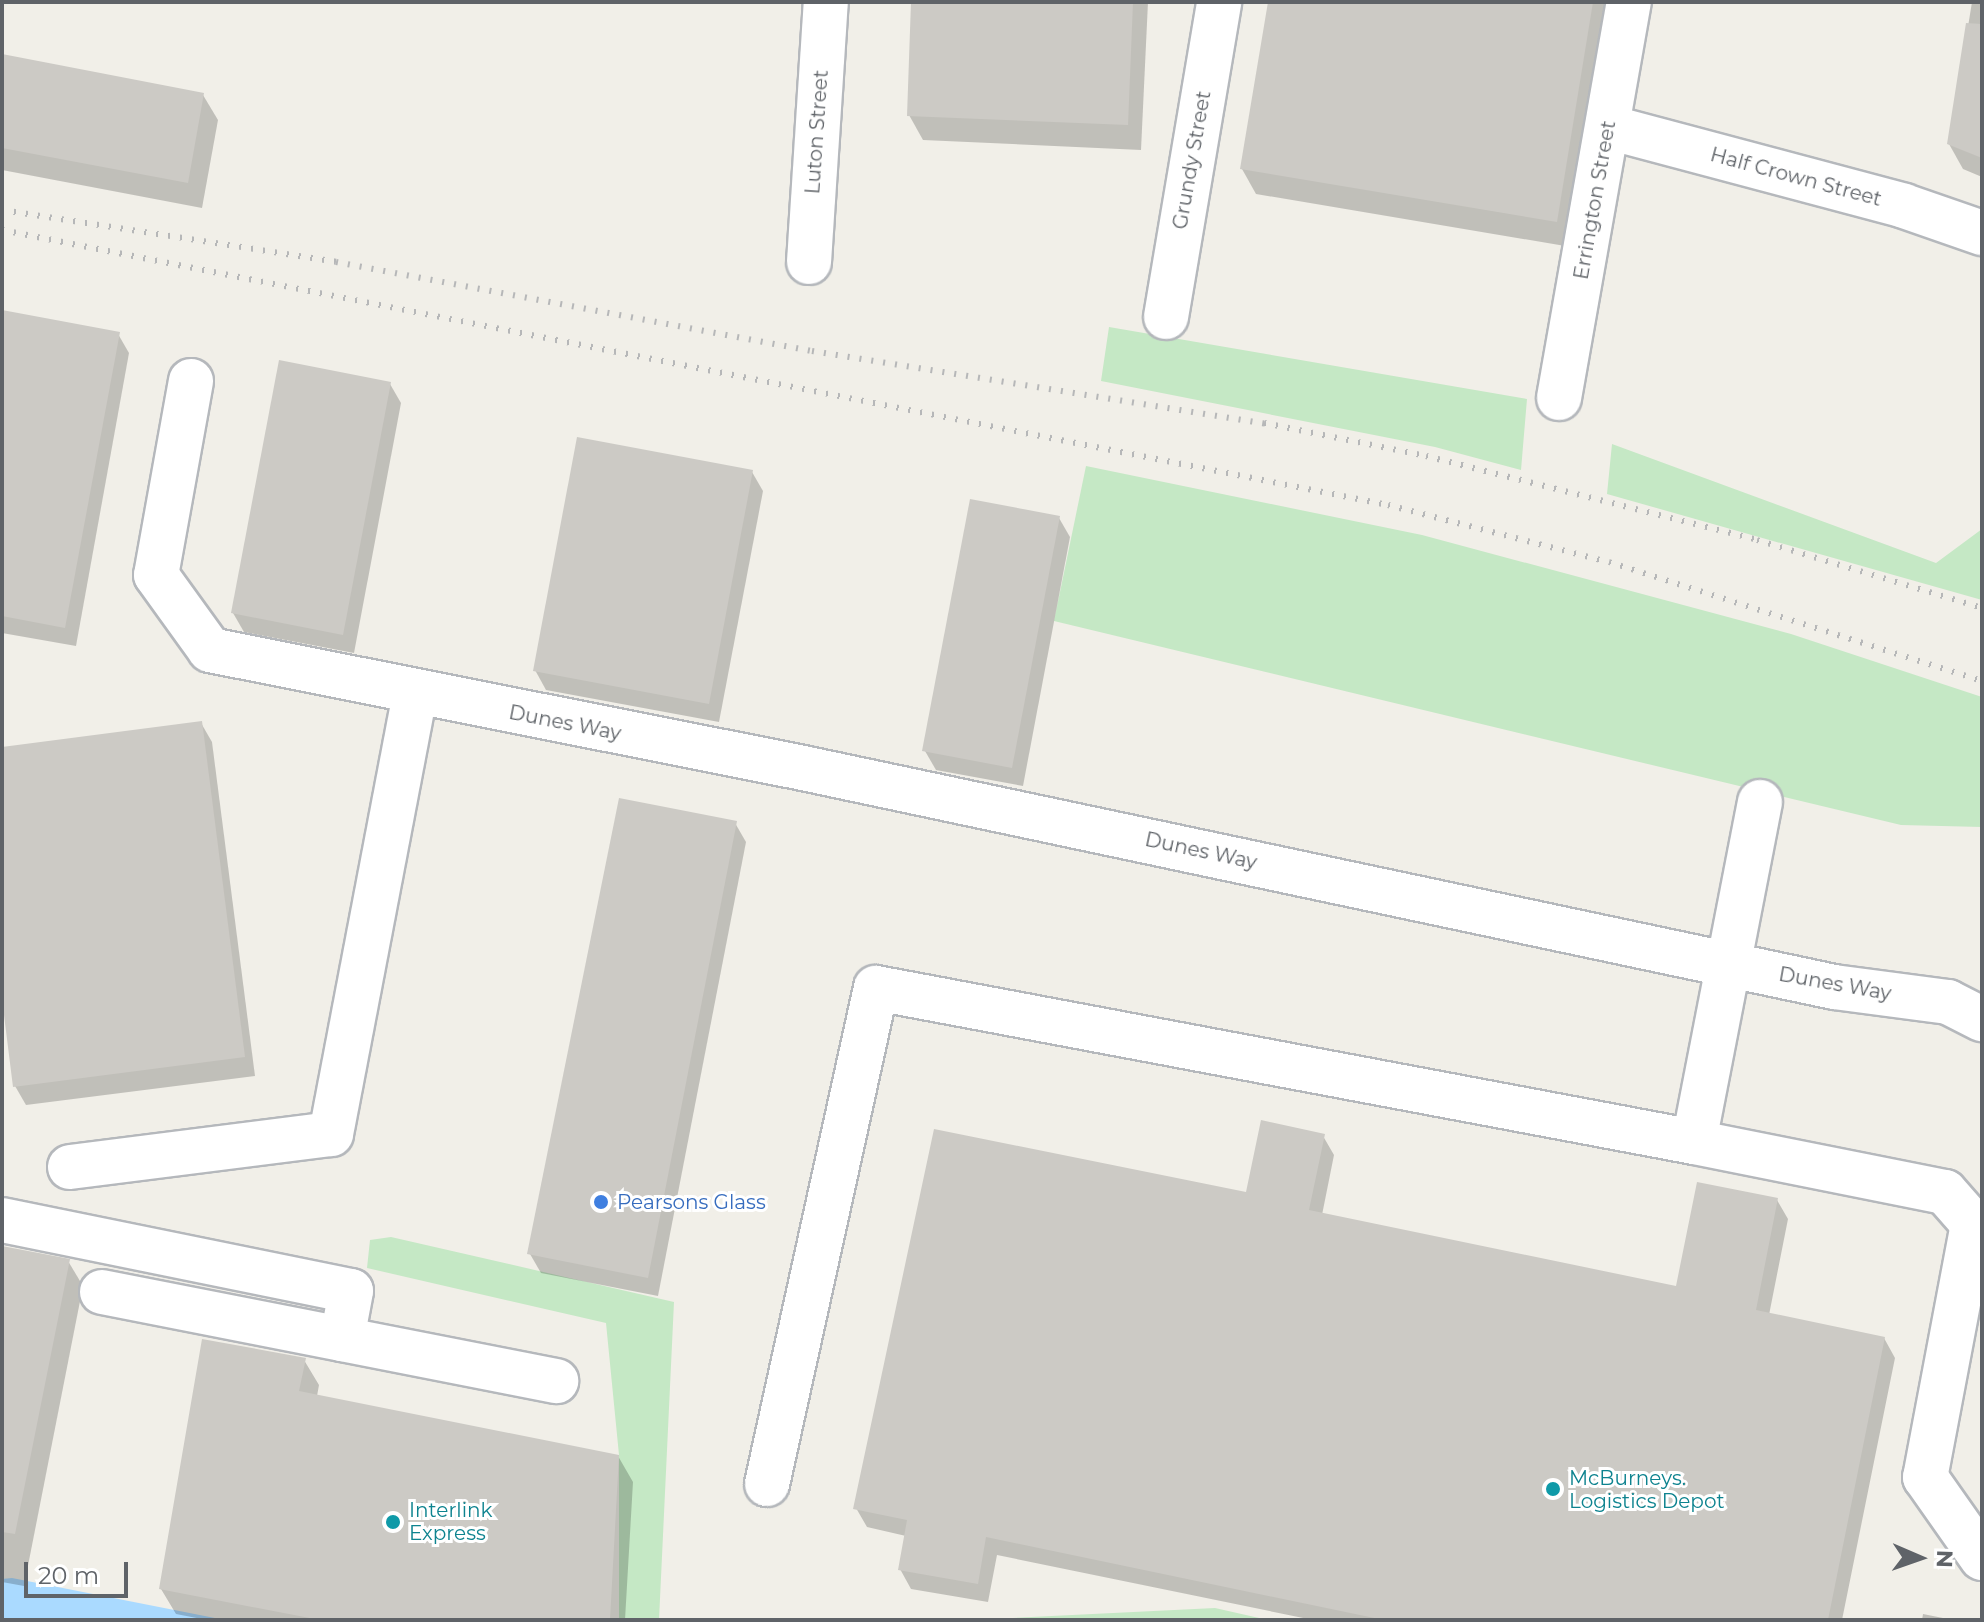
<!DOCTYPE html>
<style>
body{margin:0}
#map{position:relative;width:1984px;height:1622px;overflow:hidden;background:#f1efe8;font-family:Montserrat,sans-serif}
div>[style]{position:absolute}
[style*='--x']{left:calc(var(--x)*1px);top:calc(var(--y)*1px);width:calc(var(--w)*1px);rotate:calc(var(--a)*1deg)}
.green>*{inset:0;background:#c5e8c5}
.water>*{inset:0;background:#aadaff}
.shadow>*{inset:0;background:#0003}
.building>*{inset:0;background:#cccac5}
.roads{filter:drop-shadow(2px 0 #b5b8bc) drop-shadow(-2px 0 #b5b8bc) drop-shadow(0 2px #b5b8bc) drop-shadow(0 -2px #b5b8bc)}
.minor>*{height:44px;margin:-22px;padding:0 22px;transform-origin:22px;border-radius:22px;background:#fff}
.rail>*{height:6px;margin-top:-3px;transform-origin:0;background:repeating-linear-gradient(90deg,#b6b7b8 0 2px,transparent 0 12px)}
.dots>*{width:22px;height:22px;translate:-50% -50%;box-sizing:border-box;border:4px solid #fff;border-radius:50%}
span{translate:-50% -50%;white-space:nowrap;text-align:center;line-height:1.15;-webkit-text-stroke:6px #fff;paint-order:stroke}
.street-label{font-size:20px;color:#5f6368}
.shop-label{font-size:20px;color:#366cbe}
.left{translate:0 -50%;text-align:left}
.culture-label{font-size:20px;color:#0d838f}
.frame{position:absolute;inset:0;border:4px solid #5f6368;pointer-events:none}
.north{position:absolute;left:1880px;top:1518px;width:80px;height:80px;-webkit-text-stroke:6px #fff;paint-order:stroke;rotate:92deg;font-size:22px;font-weight:700;line-height:32px;text-align:center;color:#5f6368}
.north::after{content:'';display:block;margin:auto;width:28px;height:36px;background:#5f6368;clip-path:polygon(50% 0,100% 100%,50% 72%,0 100%)}
.scale{position:absolute;left:24px;top:1562px;width:104px;height:36px;box-sizing:border-box;border:4px solid #5f6368;border-top:0;padding-left:10px;font-size:24px;line-height:28px;white-space:nowrap;color:#5f6368;-webkit-text-stroke:6px #fff;paint-order:stroke}
</style>
<div id="map">
<div class="green">
<div style="clip-path:polygon(1109px 327px,1527px 399px,1521px 470px,1435px 447px,1101px 381px)"></div>
<div style="clip-path:polygon(1612px 444px,1936px 563px,1982px 529px,1982px 600px,1607px 494px)"></div>
<div style="clip-path:polygon(1086px 466px,1422px 535px,1791px 634px,1982px 697px,1982px 827px,1901px 825px,1054px 621px)"></div>
<div style="clip-path:polygon(391px 1237px,674px 1302px,659px 1620px,619px 1620px,619px 1455px,606px 1323px,367px 1268px,370px 1240px)"></div>
<div style="clip-path:polygon(1215px 1608px,1268px 1620px,971px 1620px)"></div>
</div>
<div class="water">
<div style="clip-path:polygon(12px 1578px,225px 1620px,2px 1620px,2px 1579px)"></div>
</div>
<div class="shadow">
<div style="clip-path:polygon(913px 2px,1148px 2px,1141px 150px,923px 140px,909px 115px)"></div>
<div style="clip-path:polygon(1158px 2px,1198px 2px,1198px 4px)"></div>
<div style="clip-path:polygon(1270px 2px,1611px 2px,1571px 247px,1256px 194px,1242px 169px)"></div>
<div style="clip-path:polygon(1972px 2px,1982px 2px,1982px 177px,1963px 169px,1949px 144px)"></div>
<div style="clip-path:polygon(2px 56px,203px 95px,218px 120px,202px 208px,2px 170px)"></div>
<div style="clip-path:polygon(2px 312px,118px 334px,129px 353px,76px 646px,2px 633px)"></div>
<div style="clip-path:polygon(390px 384px,401px 403px,354px 653px,244px 632px,233px 613px)"></div>
<div style="clip-path:polygon(752px 472px,763px 491px,719px 722px,546px 690px,535px 670px)"></div>
<div style="clip-path:polygon(1059px 518px,1070px 537px,1023px 786px,936px 770px,925px 751px)"></div>
<div style="clip-path:polygon(201px 723px,212px 742px,255px 1076px,26px 1105px,15px 1086px,2px 983px,2px 749px)"></div>
<div style="clip-path:polygon(735px 823px,746px 842px,658px 1296px,541px 1273px,530px 1254px)"></div>
<div style="clip-path:polygon(1323px 1136px,1334px 1155px,1322px 1215px,1677px 1288px,1777px 1200px,1788px 1219px,1769px 1315px,1884px 1338px,1895px 1358px,1842px 1620px,1313px 1620px,997px 1555px,988px 1602px,911px 1589px,900px 1569px,906px 1536px,867px 1527px,856px 1508px)"></div>
<div style="clip-path:polygon(2px 1248px,68px 1261px,83px 1286px,24px 1586px,2px 1582px)"></div>
<div style="clip-path:polygon(304px 1360px,319px 1385px,317px 1396px,618px 1456px,633px 1482px,625px 1620px,207px 1620px,176px 1614px,161px 1589px)"></div>
<div style="clip-path:polygon(1923px 1614px,1953px 1620px,1922px 1620px)"></div>
</div>
<div class="building">
<div style="clip-path:polygon(911px 2px,1133px 2px,1128px 125px,907px 116px)"></div>
<div style="clip-path:polygon(1268px 2px,1593px 2px,1557px 222px,1240px 169px)"></div>
<div style="clip-path:polygon(1966px 23px,1982px 24px,1982px 158px,1947px 144px)"></div>
<div style="clip-path:polygon(2px 54px,204px 93px,188px 183px,2px 148px)"></div>
<div style="clip-path:polygon(2px 310px,120px 332px,65px 628px,2px 616px)"></div>
<div style="clip-path:polygon(279px 360px,391px 382px,343px 635px,231px 613px)"></div>
<div style="clip-path:polygon(577px 437px,753px 470px,709px 704px,533px 671px)"></div>
<div style="clip-path:polygon(970px 499px,1060px 516px,1012px 768px,922px 751px)"></div>
<div style="clip-path:polygon(202px 721px,245px 1057px,13px 1087px,2px 999px,2px 747px)"></div>
<div style="clip-path:polygon(619px 798px,737px 821px,648px 1278px,527px 1254px)"></div>
<div style="clip-path:polygon(1261px 1120px,1325px 1134px,1309px 1210px,1676px 1286px,1697px 1182px,1778px 1198px,1756px 1310px,1885px 1337px,1828px 1620px,1384px 1620px,986px 1537px,978px 1584px,898px 1570px,907px 1520px,853px 1509px,934px 1129px,1246px 1192px)"></div>
<div style="clip-path:polygon(2px 1246px,70px 1259px,15px 1534px,2px 1532px)"></div>
<div style="clip-path:polygon(202px 1339px,306px 1358px,299px 1391px,619px 1455px,610px 1620px,320px 1620px,159px 1589px)"></div>
</div>
<div class="roads">
<div class="minor">
<div style="--x:1608;--y:127;--w:306;--a:14.9"></div>
<div style="--x:1904;--y:206;--w:83;--a:19.1"></div>
<div style="--x:809;--y:262;--w:261;--a:-86.3"></div>
<div style="--x:1166;--y:317;--w:319;--a:-80.4"></div>
<div style="--x:191;--y:381;--w:197;--a:100.2"></div>
<div style="--x:156;--y:575;--w:92;--a:54.2"></div>
<div style="--x:210;--y:650;--w:605;--a:11.25"></div>
<div style="--x:803;--y:768;--w:1054;--a:11.99"></div>
<div style="--x:1834;--y:987;--w:115;--a:7.5"></div>
<div style="--x:1948;--y:1002;--w:38;--a:27"></div>
<div style="--x:1559;--y:398;--w:402;--a:-80"></div>
<div style="--x:1760;--y:802;--w:346;--a:101"></div>
<div style="--x:1694;--y:1142;--w:256;--a:11.3"></div>
<div style="--x:1945;--y:1192;--w:43;--a:48.8"></div>
<div style="--x:1973;--y:1224;--w:258;--a:100.7"></div>
<div style="--x:1925;--y:1477;--w:99;--a:54.9"></div>
<div style="--x:70;--y:1167;--w:263;--a:-7.2"></div>
<div style="--x:331;--y:1134;--w:447;--a:-79.2"></div>
<div style="--x:2;--y:1220;--w:356;--a:11.5"></div>
<div style="--x:351;--y:1291;--w:49;--a:100.6"></div>
<div style="--x:102;--y:1292;--w:463;--a:11.1"></div>
<div style="--x:767;--y:1484;--w:508;--a:-77.61"></div>
<div style="--x:876;--y:988;--w:832;--a:10.66"></div>
</div>
</div>
<div class="rail">
<div style="--x:2;--y:210;--w:338;--a:8.8"></div>
<div style="--x:336;--y:262;--w:484;--a:10.6"></div>
<div style="--x:812;--y:351;--w:458;--a:9.1"></div>
<div style="--x:1264;--y:423;--w:165;--a:11.5"></div>
<div style="--x:1426;--y:456;--w:341;--a:14.2"></div>
<div style="--x:1757;--y:540;--w:235;--a:16.8"></div>
<div style="--x:2;--y:230;--w:1413;--a:11.22"></div>
<div style="--x:1388;--y:505;--w:228;--a:14.5"></div>
<div style="--x:1609;--y:562;--w:392;--a:17.7"></div>
</div>
<div class="dots">
<div style="left:601px;top:1202px;background:#3f7fe0"></div>
<div style="left:1553px;top:1489px;background:#0f9aa8"></div>
<div style="left:393px;top:1522px;background:#0f9aa8"></div>
</div>
<div class="street-label">
<span style="left:817px;top:132px;rotate:-86deg">Luton Street</span>
<span style="left:1192px;top:160px;rotate:-80deg">Grundy Street</span>
<span style="left:1796px;top:177px;rotate:15deg">Half Crown Street</span>
<span style="left:1595px;top:200px;rotate:-80deg">Errington Street</span>
<span style="left:565px;top:723px;rotate:11deg">Dunes Way</span>
<span style="left:1201px;top:851px;rotate:12deg">Dunes Way</span>
<span style="left:1835px;top:984px;rotate:10deg">Dunes Way</span>
</div>
<div class="shop-label">
<span class="left" style="left:617px;top:1202px">Pearsons Glass</span>
</div>
<div class="culture-label">
<span class="left" style="left:1569px;top:1490px">McBurneys.<br>Logistics Depot</span>
<span class="left" style="left:409px;top:1522px">Interlink<br>Express</span>
</div>
<div class="frame"></div>
<div class="north">N</div>
<div class="scale">20 m</div>
</div>
